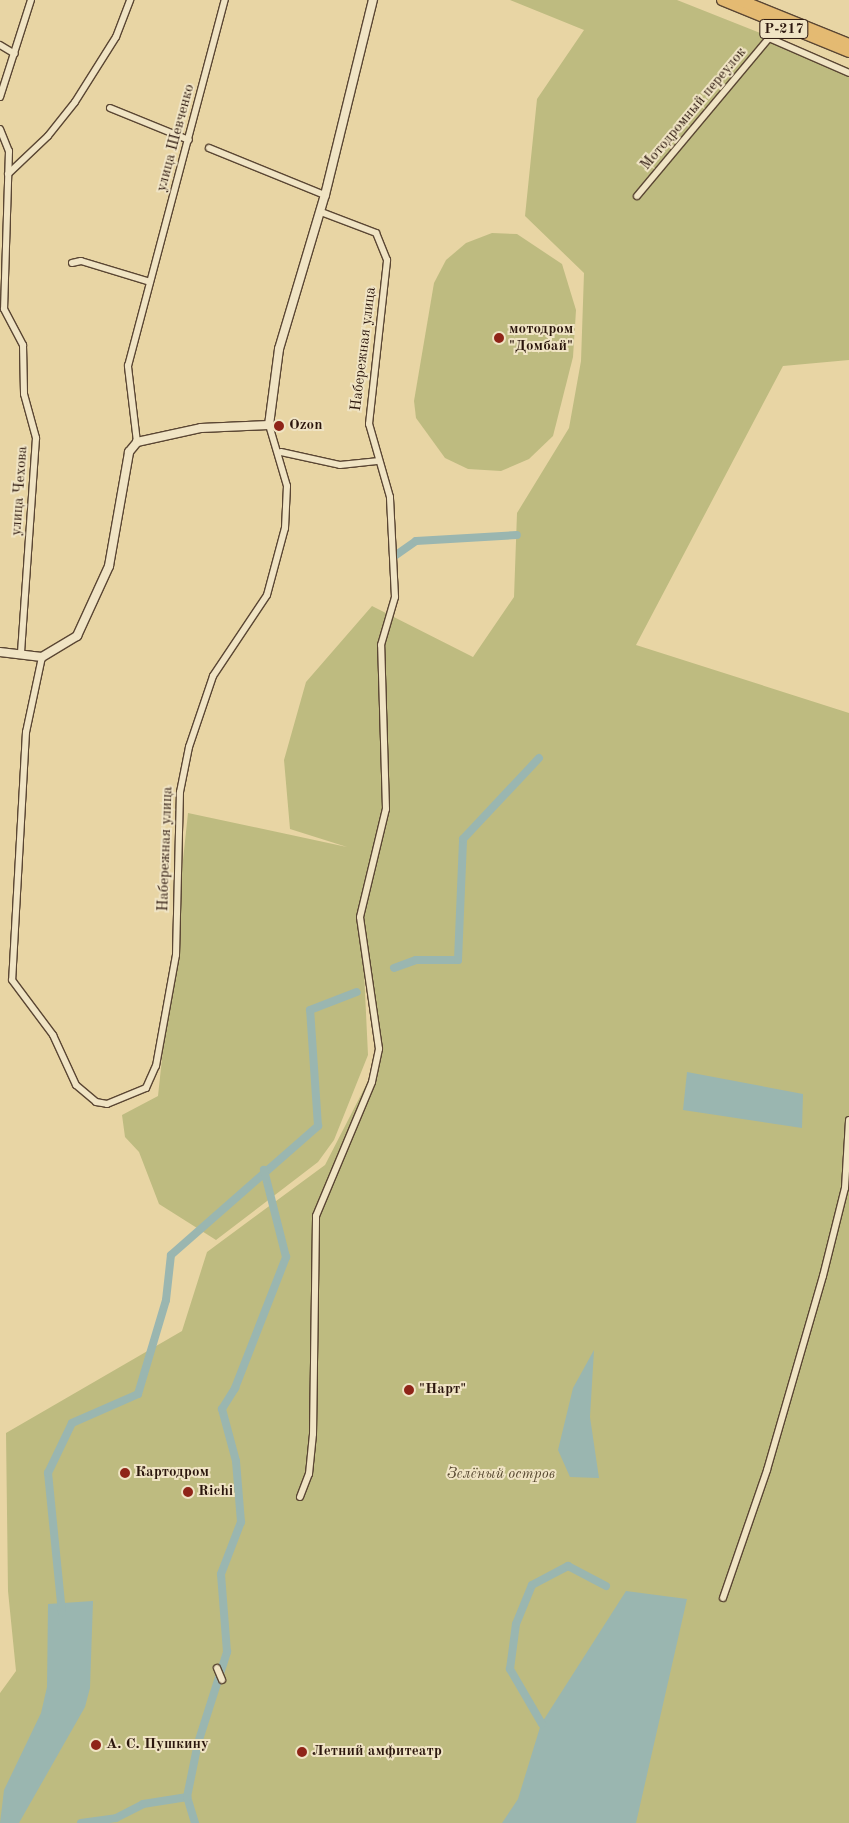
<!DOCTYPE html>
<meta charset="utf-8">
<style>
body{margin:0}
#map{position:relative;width:849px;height:1823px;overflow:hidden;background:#e8d5a4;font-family:"Old Standard TT",serif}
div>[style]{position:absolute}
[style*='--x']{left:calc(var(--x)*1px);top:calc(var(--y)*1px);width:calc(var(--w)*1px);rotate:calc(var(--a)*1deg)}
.green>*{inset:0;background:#bebb80}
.water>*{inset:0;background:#9ab6b0}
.canal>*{height:8px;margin:-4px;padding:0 4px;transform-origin:4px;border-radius:4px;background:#9ab6b0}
.roads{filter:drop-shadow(1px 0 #5a4633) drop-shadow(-1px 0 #5a4633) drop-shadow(0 1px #5a4633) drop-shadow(0 -1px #5a4633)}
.minor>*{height:6px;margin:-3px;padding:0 3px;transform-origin:3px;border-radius:3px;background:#f0e4c4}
.tertiary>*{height:8px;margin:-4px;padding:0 4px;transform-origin:4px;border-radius:4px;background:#f0e4c4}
.trunk>*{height:10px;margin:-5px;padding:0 5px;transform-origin:5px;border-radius:5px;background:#e4ba72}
.dots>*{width:14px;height:14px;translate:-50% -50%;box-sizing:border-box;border:2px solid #f0e4c4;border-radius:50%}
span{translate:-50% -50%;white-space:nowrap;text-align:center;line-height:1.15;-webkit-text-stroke:4px #f0e4c4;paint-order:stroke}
.shield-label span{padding:1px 4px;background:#f0e4c4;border:1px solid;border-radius:4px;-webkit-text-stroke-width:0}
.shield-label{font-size:14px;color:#2b160d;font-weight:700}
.street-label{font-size:15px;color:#2b160d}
.poi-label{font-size:15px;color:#2b160d;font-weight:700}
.left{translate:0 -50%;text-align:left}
.park-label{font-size:15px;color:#574830;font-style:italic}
</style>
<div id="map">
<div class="green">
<div style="clip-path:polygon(510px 0,677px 0,849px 68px,849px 360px,783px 366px,636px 645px,849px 713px,849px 1823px,0 1823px,0 1693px,16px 1671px,8px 1591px,6px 1433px,182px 1331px,207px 1252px,325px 1165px,383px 1052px,362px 929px,368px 1055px,334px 1140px,318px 1162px,216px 1240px,159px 1204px,139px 1152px,125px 1137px,122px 1115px,158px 1096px,188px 813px,347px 847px,290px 829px,284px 760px,306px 682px,372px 606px,473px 657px,514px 597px,517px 513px,569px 428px,581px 361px,584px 273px,525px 216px,537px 99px,584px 30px)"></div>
<div style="clip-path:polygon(492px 233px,517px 234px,562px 264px,576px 310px,573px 357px,553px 436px,529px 459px,501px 471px,468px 469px,445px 458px,416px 418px,414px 401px,434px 283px,446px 260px,466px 243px)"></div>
</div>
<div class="water">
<div style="clip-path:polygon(687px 1072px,803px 1094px,802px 1128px,683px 1110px)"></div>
<div style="clip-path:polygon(594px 1350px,590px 1417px,599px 1478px,570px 1477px,558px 1450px,573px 1388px)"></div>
<div style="clip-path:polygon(626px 1591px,687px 1599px,636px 1823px,502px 1823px,518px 1799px,541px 1724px)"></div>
<div style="clip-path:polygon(93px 1601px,90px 1688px,85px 1707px,19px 1823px,0 1823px,4px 1790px,41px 1713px,47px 1687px,48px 1604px)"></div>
</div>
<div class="canal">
<div style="--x:396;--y:555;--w:24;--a:-35"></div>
<div style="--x:416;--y:541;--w:101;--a:-3.4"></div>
<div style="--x:394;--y:968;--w:23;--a:-20"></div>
<div style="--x:416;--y:960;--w:42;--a:0"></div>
<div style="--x:458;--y:960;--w:121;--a:-87.6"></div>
<div style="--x:463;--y:839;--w:111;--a:-46.8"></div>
<div style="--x:62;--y:1613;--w:141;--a:-95.7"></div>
<div style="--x:48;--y:1473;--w:55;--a:-64.4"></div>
<div style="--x:72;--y:1423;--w:72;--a:-23.7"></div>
<div style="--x:138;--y:1394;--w:98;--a:-73.4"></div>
<div style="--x:166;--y:1300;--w:45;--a:-83.7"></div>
<div style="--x:171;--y:1255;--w:196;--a:-41.3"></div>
<div style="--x:318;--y:1126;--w:116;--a:-93.9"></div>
<div style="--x:310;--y:1010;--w:50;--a:-21"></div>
<div style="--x:542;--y:1724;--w:64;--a:-120.2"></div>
<div style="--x:510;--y:1669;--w:45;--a:-82.4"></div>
<div style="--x:516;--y:1624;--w:42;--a:-67.7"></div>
<div style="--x:532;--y:1585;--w:41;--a:-27.8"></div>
<div style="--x:568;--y:1566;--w:43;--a:27.8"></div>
<div style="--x:81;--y:1823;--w:35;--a:-8"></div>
<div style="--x:116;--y:1818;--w:30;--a:-27"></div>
<div style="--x:143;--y:1804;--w:45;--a:-9"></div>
<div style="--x:195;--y:1823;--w:27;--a:-107"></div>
<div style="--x:187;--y:1797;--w:55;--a:-78.5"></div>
<div style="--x:198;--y:1743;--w:96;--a:-72.3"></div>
<div style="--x:227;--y:1652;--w:78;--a:-94.4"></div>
<div style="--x:221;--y:1574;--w:56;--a:-69"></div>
<div style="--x:241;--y:1522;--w:61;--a:-94.7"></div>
<div style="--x:236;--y:1461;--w:54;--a:-105.1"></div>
<div style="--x:222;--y:1409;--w:25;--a:-58"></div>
<div style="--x:235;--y:1388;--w:141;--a:-68.7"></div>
<div style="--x:286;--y:1257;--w:90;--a:-104.2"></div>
</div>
<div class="roads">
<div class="minor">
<div style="--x:775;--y:25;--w:14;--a:115"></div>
<div style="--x:769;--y:38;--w:87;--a:23.6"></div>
<div style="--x:0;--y:45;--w:17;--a:31"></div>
<div style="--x:0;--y:97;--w:102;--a:-72.3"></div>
<div style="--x:110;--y:108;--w:85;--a:22.1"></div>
<div style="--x:0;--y:129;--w:24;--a:68"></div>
<div style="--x:9;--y:151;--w:158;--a:91.8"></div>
<div style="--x:4;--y:309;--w:41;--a:62.2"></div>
<div style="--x:23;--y:345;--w:49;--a:88.8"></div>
<div style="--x:24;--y:394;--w:46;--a:74.7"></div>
<div style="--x:36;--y:438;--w:217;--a:94"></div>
<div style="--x:209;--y:148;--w:125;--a:22.1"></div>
<div style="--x:8;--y:174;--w:55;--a:-43.5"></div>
<div style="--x:48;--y:136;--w:43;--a:-51.5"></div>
<div style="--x:75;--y:102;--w:77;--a:-57.8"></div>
<div style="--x:116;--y:37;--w:40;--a:-69"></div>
<div style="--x:637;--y:196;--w:206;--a:-50.1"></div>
<div style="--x:72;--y:263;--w:9;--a:-13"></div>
<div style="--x:81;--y:261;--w:72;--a:16.9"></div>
<div style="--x:137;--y:442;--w:77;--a:-96.8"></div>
<div style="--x:128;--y:366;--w:379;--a:-75.2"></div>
<div style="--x:281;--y:452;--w:60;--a:12.4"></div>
<div style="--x:340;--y:465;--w:37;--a:-6"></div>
<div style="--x:42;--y:657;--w:77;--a:102"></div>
<div style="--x:26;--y:732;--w:248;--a:93.2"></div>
<div style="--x:12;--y:980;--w:69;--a:53.3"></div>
<div style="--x:53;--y:1035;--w:55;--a:65.3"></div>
<div style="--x:76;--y:1085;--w:26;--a:40"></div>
<div style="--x:96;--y:1102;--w:11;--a:10"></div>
<div style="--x:107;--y:1104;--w:42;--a:-22.3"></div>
<div style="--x:146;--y:1088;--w:24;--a:-66"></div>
<div style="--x:156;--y:1066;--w:113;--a:-79.8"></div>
<div style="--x:176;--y:955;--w:163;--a:-88.6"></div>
<div style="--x:180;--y:792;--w:46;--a:-78.7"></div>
<div style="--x:189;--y:747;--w:75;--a:-71.3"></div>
<div style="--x:213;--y:676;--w:97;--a:-56.3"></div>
<div style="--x:267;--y:595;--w:69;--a:-75"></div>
<div style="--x:285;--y:528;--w:42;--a:-87.3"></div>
<div style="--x:287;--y:486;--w:64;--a:-106.4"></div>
<div style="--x:300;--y:1497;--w:25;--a:-69"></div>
<div style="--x:309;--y:1474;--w:40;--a:-84.3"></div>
<div style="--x:313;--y:1434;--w:218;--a:-89.2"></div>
<div style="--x:316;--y:1216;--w:145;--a:-67.3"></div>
<div style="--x:372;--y:1082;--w:34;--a:-78"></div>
<div style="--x:379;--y:1049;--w:133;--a:-98.2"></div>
<div style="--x:360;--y:917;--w:111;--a:-76.5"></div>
<div style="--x:386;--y:809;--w:164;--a:-91.7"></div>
<div style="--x:381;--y:645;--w:50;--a:-73.7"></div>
<div style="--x:395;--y:597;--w:100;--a:-92.9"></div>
<div style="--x:390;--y:497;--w:76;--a:-106"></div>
<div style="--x:369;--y:424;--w:165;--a:-83.7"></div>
<div style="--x:387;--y:260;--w:29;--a:-112"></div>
<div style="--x:376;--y:233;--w:59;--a:-159.1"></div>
<div style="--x:723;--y:1598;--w:135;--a:-71"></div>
<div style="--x:767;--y:1470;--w:202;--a:-73.9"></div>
<div style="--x:823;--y:1276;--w:91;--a:-76"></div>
<div style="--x:845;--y:1188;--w:68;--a:-86.6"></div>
<div style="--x:217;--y:1668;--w:13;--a:67"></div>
</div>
<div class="tertiary">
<div style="--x:0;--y:652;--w:42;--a:6.8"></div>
<div style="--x:42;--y:657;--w:41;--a:-31"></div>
<div style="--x:77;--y:636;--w:77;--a:-65.4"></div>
<div style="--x:109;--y:566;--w:116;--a:-80"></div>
<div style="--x:129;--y:452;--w:13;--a:-51"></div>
<div style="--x:137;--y:442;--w:66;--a:-12.3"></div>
<div style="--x:201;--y:428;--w:68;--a:-2.5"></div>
<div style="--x:269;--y:425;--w:77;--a:-82.5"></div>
<div style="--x:279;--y:349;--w:161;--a:-73.4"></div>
<div style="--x:325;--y:195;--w:201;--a:-76.2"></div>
</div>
<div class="trunk">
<div style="--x:722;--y:0;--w:137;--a:22.3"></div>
<div style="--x:740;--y:0;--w:118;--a:22"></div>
</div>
</div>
<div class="dots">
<div style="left:499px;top:338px;background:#8f2418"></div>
<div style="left:279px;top:426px;background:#8f2418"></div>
<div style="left:409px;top:1390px;background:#8f2418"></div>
<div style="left:125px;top:1473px;background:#8f2418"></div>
<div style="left:188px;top:1492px;background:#8f2418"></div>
<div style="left:96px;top:1745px;background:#8f2418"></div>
<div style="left:302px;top:1752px;background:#8f2418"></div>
</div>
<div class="shield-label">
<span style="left:784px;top:29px">Р-217</span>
</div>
<div class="street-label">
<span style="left:694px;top:109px;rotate:-50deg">Мотодромный переулок</span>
<span style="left:176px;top:138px;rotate:-75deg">улица Шевченко</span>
<span style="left:364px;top:349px;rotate:-83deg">Набережная улица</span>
<span style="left:20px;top:491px;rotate:-86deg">улица Чехова</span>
<span style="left:166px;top:849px;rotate:-88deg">Набережная улица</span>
</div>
<div class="poi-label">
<span class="left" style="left:509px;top:338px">мотодром<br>"Домбай"</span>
<span class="left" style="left:289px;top:426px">Ozon</span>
<span class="left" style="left:419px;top:1390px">"Нарт"</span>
<span class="left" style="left:135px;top:1473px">Картодром</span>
<span class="left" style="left:198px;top:1492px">Richi</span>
<span class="left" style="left:106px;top:1745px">А. С. Пушкину</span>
<span class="left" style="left:312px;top:1752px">Летний амфитеатр</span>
</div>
<div class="park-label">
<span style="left:501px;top:1475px">Зелёный остров</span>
</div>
</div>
